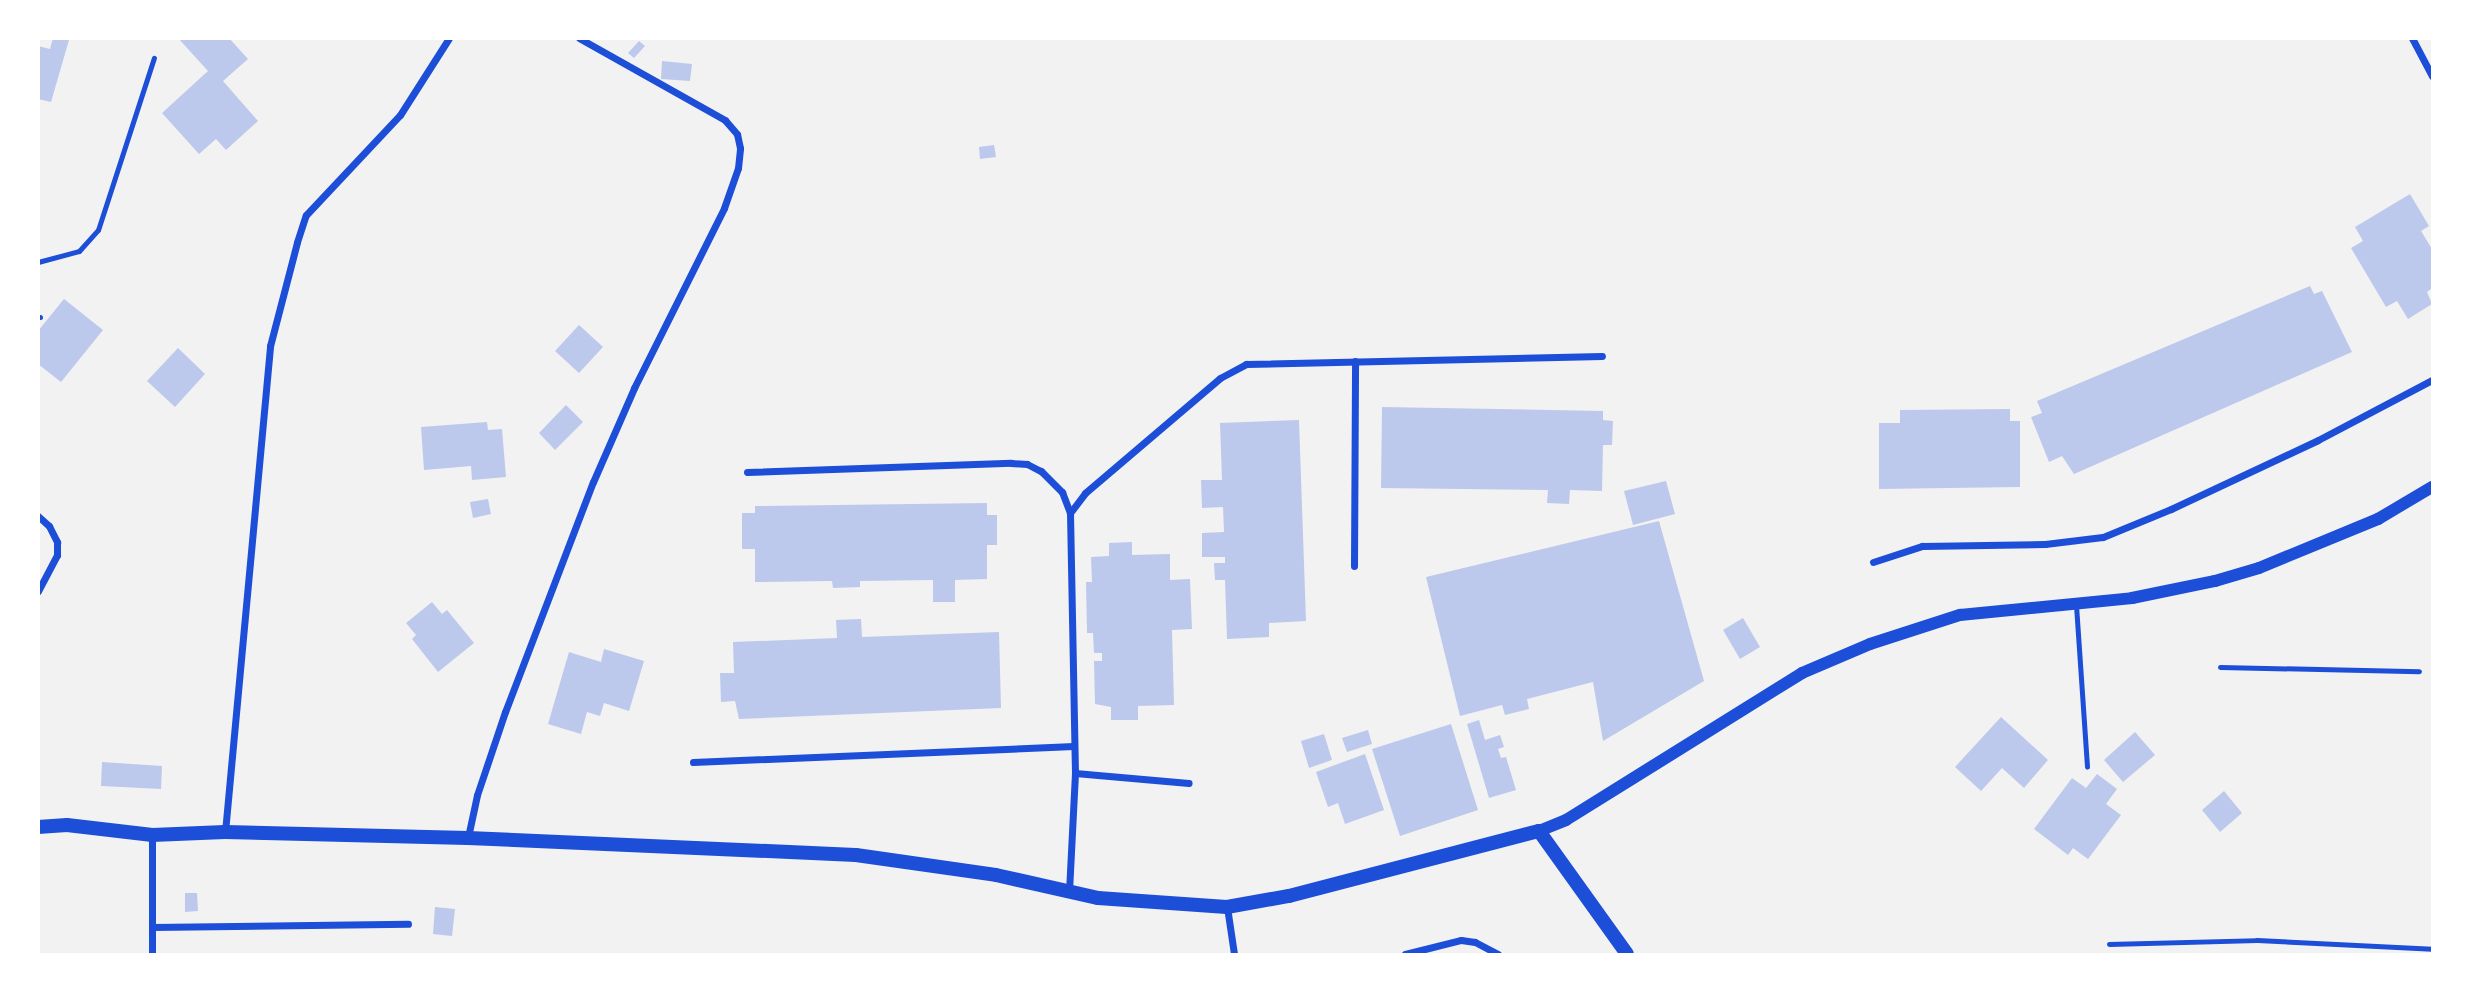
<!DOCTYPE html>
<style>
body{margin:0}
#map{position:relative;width:2471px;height:993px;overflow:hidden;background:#f2f2f2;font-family:Montserrat,sans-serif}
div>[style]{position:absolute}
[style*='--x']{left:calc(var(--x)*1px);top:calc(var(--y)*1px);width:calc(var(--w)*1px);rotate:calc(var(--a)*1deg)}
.building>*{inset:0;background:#bdc9ec}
.service>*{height:5px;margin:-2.5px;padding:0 2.5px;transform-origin:2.5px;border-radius:2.5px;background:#1d4ed8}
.minor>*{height:7px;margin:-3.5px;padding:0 3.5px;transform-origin:3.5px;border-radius:3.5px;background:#1d4ed8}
.tertiary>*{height:12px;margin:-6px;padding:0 6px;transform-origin:6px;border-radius:6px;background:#1d4ed8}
.secondary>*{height:14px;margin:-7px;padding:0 7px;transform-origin:7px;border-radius:7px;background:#1d4ed8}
span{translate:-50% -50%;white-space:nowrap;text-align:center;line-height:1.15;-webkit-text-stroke:5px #fff;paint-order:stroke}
.frame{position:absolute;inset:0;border:40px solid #fff;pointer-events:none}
</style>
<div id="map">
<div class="building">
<div style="clip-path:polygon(53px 38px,69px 40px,51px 102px,38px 99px,38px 46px,50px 49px)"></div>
<div style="clip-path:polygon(178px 38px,229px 38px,248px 59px,223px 81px,258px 121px,226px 150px,216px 139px,199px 154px,162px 113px,208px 71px)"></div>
<div style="clip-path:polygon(639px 41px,645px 46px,634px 58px,628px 53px)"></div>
<div style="clip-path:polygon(662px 61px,692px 64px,690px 81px,661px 79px)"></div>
<div style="clip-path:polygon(994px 145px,996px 157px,980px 159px,979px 147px)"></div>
<div style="clip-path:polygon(2410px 194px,2429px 226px,2421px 231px,2432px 249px,2432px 288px,2427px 292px,2432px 304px,2408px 319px,2397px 301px,2386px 307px,2351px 248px,2363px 241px,2355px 227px)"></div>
<div style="clip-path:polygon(2310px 286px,2314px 294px,2322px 291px,2352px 352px,2074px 474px,2062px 456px,2049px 462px,2031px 417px,2042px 413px,2037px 401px)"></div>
<div style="clip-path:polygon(64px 299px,103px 330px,61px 382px,38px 364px,38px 331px)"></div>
<div style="clip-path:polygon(579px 325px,603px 347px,579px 373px,555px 351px)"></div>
<div style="clip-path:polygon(178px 348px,205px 374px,175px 407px,147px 381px)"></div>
<div style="clip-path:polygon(566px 405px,583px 422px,555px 450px,539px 433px)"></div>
<div style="clip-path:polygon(1382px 407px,1603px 411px,1603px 420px,1613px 421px,1612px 445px,1603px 445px,1602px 491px,1570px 490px,1569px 504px,1547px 503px,1548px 490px,1381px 488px)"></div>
<div style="clip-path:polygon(2010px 409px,2010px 421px,2020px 421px,2020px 487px,1879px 489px,1879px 423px,1900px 423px,1900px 410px)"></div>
<div style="clip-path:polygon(1299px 420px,1306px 621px,1269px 623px,1269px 637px,1227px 639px,1225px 580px,1215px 580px,1214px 563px,1225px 563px,1225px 557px,1202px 557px,1202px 533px,1224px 532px,1223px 507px,1202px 508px,1201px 480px,1222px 480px,1220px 423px)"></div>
<div style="clip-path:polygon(487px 422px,488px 430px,502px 429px,506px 477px,472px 480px,471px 466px,424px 470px,421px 427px)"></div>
<div style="clip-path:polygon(1666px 481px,1675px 514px,1633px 525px,1624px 491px)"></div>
<div style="clip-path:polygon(488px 499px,491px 514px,473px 518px,470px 502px)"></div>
<div style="clip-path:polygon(987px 503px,987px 515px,997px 515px,997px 545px,987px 545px,987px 579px,955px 580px,955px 602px,933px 602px,933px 580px,860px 581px,860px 587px,833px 588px,832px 581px,755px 582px,755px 549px,742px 549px,742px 513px,755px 513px,755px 506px)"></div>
<div style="clip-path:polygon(1659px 521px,1704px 681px,1603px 741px,1593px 682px,1527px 699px,1529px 709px,1505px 715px,1502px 705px,1460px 716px,1426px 577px)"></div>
<div style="clip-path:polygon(1132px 542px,1132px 555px,1170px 554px,1170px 580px,1190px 579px,1192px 629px,1172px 630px,1174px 705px,1138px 706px,1138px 720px,1111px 720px,1111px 707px,1095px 704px,1094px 661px,1102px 661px,1102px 653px,1094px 653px,1093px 633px,1087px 633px,1086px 582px,1092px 582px,1091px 557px,1109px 556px,1109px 543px)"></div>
<div style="clip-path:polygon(432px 602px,442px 614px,447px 610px,474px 643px,438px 672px,412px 639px,416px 635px,406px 623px)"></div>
<div style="clip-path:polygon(1743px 618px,1760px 647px,1740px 659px,1723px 630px)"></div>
<div style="clip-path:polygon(861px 619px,862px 637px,999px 632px,1001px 708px,739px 719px,735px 701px,721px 702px,720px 673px,734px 673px,733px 642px,837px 638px,836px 620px)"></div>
<div style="clip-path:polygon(604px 649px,644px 661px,629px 711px,604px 703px,600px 716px,587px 712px,581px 734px,548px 724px,569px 652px,601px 662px)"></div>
<div style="clip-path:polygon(2001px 717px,2048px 760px,2024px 788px,2002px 768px,1981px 791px,1955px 767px)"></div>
<div style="clip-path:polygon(1479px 720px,1485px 740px,1500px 735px,1504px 747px,1498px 749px,1501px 758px,1506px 757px,1516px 790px,1489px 798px,1467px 724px)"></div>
<div style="clip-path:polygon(1451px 724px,1478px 810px,1400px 836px,1372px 749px)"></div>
<div style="clip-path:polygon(1368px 730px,1372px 744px,1347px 752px,1342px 738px)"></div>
<div style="clip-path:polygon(2135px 732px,2155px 755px,2123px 782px,2104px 760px)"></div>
<div style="clip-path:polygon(1324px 734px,1332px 760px,1309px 768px,1301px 741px)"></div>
<div style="clip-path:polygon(1365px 754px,1384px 810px,1345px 824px,1338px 803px,1328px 807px,1316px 772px)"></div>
<div style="clip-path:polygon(102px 762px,162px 766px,161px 789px,101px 786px)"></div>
<div style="clip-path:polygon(2097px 774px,2117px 789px,2106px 804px,2121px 815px,2088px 859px,2073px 848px,2068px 855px,2034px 829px,2072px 778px,2086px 788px)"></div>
<div style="clip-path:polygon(2224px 791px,2242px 813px,2220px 832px,2202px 810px)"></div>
<div style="clip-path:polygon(185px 893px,197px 893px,198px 911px,185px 912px)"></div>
<div style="clip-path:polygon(435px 907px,455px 909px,452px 936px,433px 934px)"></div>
</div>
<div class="service">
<div style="--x:38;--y:262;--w:42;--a:-15"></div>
<div style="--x:79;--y:251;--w:28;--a:-48"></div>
<div style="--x:98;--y:230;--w:181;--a:-72"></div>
<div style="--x:38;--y:317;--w:2;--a:0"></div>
<div style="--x:2076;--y:605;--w:162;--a:86.1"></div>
<div style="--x:2220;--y:667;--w:199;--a:1.2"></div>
<div style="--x:2109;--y:944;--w:148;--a:-1.5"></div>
<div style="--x:2257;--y:940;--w:175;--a:2.9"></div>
</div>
<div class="minor">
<div style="--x:2412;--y:38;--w:43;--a:62.2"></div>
<div style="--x:747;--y:472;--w:264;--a:-2"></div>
<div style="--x:1011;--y:463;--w:16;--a:4"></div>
<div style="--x:1027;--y:464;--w:16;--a:27"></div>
<div style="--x:1041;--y:471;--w:30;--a:45"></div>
<div style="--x:1062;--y:492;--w:22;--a:69"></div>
<div style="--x:1070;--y:513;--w:260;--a:88.9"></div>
<div style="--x:1075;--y:773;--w:119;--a:92.9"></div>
<div style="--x:1070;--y:513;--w:25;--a:-53"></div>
<div style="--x:1085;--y:493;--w:177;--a:-40.4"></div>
<div style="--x:1220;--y:378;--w:30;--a:-28"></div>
<div style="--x:1246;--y:364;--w:356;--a:-1.3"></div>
<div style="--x:38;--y:516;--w:15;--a:42"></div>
<div style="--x:49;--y:526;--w:18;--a:63"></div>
<div style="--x:57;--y:542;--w:13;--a:90"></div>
<div style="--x:57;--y:555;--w:41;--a:117.8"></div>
<div style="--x:1873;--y:562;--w:52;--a:-18.1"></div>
<div style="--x:1922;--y:546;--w:123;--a:-0.9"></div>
<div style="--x:2045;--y:544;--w:58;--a:-6.9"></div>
<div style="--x:2103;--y:537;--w:74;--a:-22.4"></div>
<div style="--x:2171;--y:509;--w:162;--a:-25.1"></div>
<div style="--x:2318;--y:440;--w:129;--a:-27.8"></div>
<div style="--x:1354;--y:566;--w:205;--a:-89.7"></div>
<div style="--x:693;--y:762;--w:381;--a:-2.4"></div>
<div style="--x:1075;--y:773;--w:114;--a:5"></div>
<div style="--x:225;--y:832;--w:488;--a:-84.7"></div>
<div style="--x:270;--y:346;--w:107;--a:-75.4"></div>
<div style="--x:297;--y:242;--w:28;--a:-72"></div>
<div style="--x:306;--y:215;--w:137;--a:-46.8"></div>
<div style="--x:400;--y:115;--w:91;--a:-57.5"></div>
<div style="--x:152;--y:835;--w:119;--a:90"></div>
<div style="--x:468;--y:837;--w:43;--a:-77.9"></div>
<div style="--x:477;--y:795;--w:88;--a:-71.4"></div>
<div style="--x:505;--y:712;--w:246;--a:-69.1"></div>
<div style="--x:593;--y:482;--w:103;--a:-66.4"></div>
<div style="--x:634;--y:388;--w:201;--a:-63.4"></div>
<div style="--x:724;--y:208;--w:42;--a:-70.7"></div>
<div style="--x:738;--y:168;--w:20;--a:-84"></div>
<div style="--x:740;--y:148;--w:14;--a:-102"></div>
<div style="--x:737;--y:134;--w:18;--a:-131"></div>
<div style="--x:725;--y:120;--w:167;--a:-150.7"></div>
<div style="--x:1227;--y:907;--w:48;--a:81.5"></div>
<div style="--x:152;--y:927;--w:256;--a:-0.7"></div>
<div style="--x:1405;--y:954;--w:58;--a:-14"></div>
<div style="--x:1461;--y:940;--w:14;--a:8"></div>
<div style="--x:1475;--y:942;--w:26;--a:28"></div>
</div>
<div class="tertiary">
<div style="--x:1539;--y:831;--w:29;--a:-22"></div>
<div style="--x:1566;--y:820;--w:278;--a:-31.9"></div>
<div style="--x:1802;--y:673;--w:74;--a:-23.1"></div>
<div style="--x:1870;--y:644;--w:95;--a:-17.9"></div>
<div style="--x:1960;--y:615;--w:173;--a:-5.6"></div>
<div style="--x:2132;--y:598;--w:85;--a:-11.6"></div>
<div style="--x:2215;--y:581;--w:46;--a:-16.5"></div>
<div style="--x:2259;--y:568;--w:129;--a:-22.4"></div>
<div style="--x:2378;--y:519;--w:63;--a:-30.7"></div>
</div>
<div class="secondary">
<div style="--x:38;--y:827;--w:29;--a:-4"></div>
<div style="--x:67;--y:825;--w:86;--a:6.7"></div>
<div style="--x:152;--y:835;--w:73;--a:-2.4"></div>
<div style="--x:225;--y:832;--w:243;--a:1.4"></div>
<div style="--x:468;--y:838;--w:388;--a:2.5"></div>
<div style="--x:856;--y:855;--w:141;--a:8.1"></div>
<div style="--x:996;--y:875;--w:105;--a:12.7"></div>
<div style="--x:1098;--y:898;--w:129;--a:4"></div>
<div style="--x:1227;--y:907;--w:63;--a:-10.1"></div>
<div style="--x:1289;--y:896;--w:258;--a:-14.6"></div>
<div style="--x:1539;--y:831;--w:151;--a:54.4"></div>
</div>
<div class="frame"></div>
</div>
